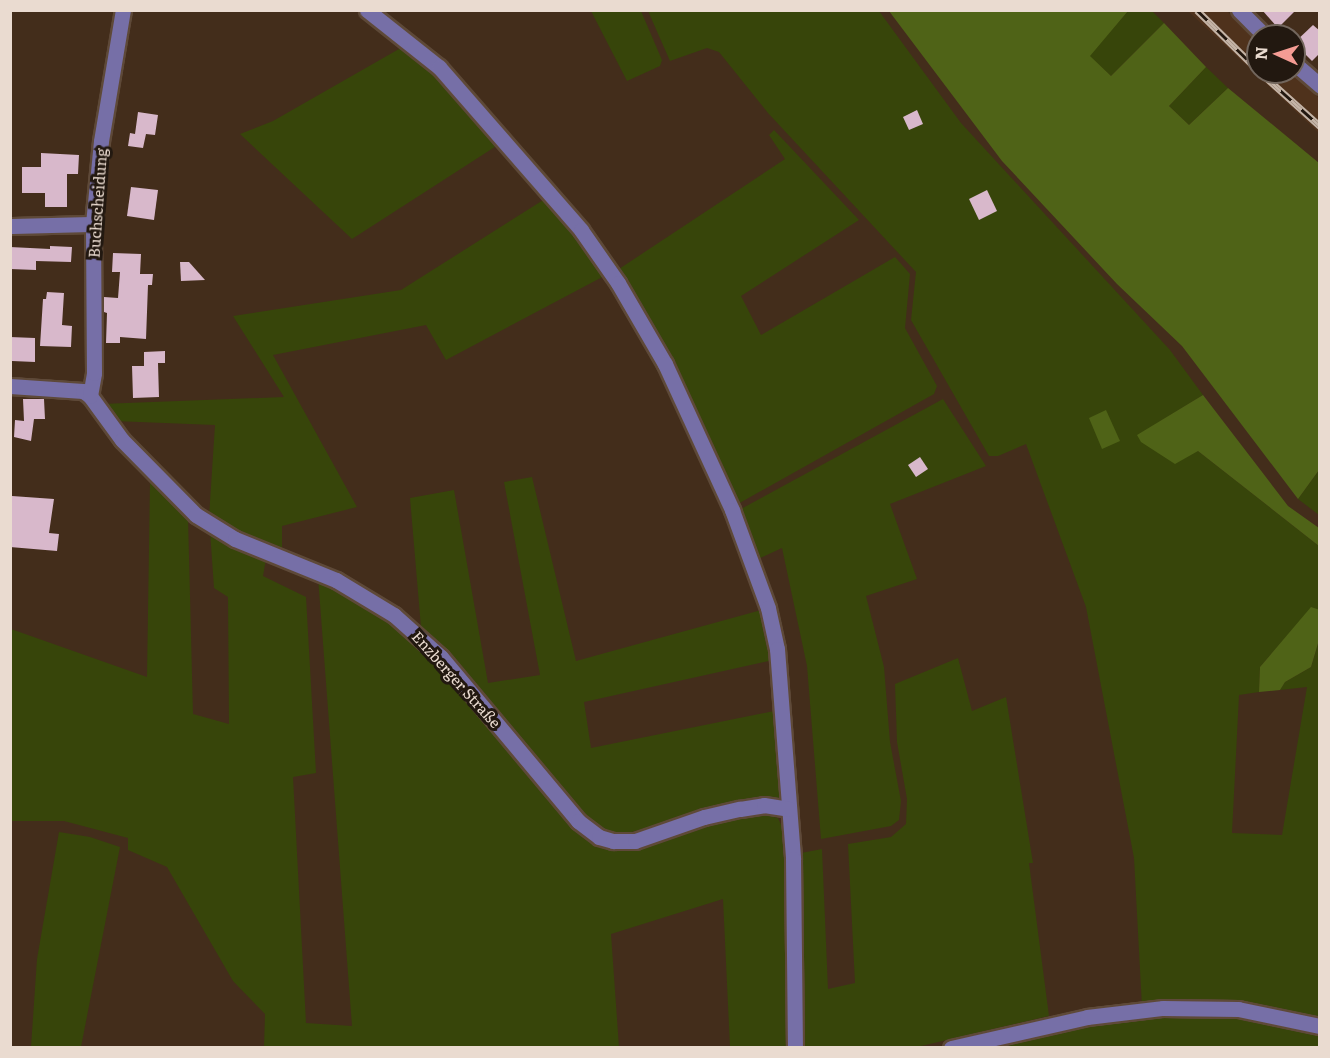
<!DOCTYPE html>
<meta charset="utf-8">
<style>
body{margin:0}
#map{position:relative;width:1330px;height:1058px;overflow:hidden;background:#432d1b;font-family:Literata,serif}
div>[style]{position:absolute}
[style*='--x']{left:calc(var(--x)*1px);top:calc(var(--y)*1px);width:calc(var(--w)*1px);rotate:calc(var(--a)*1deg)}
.built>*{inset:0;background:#4f321c}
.green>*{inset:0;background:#37450a}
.forest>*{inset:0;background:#4f6317}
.building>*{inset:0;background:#d8b8cb}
.roads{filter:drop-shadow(2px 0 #5e4938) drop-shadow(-2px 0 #5e4938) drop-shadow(0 2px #5e4938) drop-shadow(0 -2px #5e4938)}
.minor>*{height:15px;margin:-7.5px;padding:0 7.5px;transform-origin:7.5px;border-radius:7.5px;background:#766fa7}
.rail>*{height:7px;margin-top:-3.5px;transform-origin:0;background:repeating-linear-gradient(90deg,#221810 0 14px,#c4b4a7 0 28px);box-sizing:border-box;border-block:2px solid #c4b4a7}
span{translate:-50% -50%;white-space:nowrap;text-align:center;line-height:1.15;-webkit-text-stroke:6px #221810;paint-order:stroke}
.street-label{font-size:15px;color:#eadbd0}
.frame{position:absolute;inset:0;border:12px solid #eadbd0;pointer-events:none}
.north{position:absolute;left:1246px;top:24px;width:60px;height:60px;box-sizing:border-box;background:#221810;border:2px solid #72665d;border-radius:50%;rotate:273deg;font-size:16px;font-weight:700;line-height:24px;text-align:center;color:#eadbd0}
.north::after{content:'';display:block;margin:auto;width:21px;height:27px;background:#f59c94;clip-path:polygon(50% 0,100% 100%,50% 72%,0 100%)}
</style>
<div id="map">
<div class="built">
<div style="clip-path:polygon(1188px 11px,1227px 11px,1258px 41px,1258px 72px,1290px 72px,1319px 98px,1319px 133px)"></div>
</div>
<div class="green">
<div style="clip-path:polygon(591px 11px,641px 11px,662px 60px,660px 66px,627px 81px)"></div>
<div style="clip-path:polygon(648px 11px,879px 11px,961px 123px,1170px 350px,1203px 395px,1138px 435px,1198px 451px,1319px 546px,1319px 610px,1311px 608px,1260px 667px,1259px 692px,1239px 695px,1232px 833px,1282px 835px,1307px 687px,1280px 690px,1285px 682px,1311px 667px,1319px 640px,1319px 1023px,1142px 1007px,1134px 858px,1086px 607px,1026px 444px,998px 456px,989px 456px,911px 320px,916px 272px,768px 113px,719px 52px,707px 48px,670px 61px)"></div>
<div style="clip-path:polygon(1128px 11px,1152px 11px,1164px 23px,1111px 76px,1089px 56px)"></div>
<div style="clip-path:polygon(406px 45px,439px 72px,501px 143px,352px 239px,240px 134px,273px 121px)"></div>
<div style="clip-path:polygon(1206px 67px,1228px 88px,1189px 125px,1169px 106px)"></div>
<div style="clip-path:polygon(774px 130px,859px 220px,741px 296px,761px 335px,895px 257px,910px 274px,905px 328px,937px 386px,934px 394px,736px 505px,616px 271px,785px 159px,769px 135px)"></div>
<div style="clip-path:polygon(548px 197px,608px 274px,446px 360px,426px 325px,273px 355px,357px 507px,282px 526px,282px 549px,237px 532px,209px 517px,215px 425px,114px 421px,101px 404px,284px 397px,233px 316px,401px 290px)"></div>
<div style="clip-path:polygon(943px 399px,986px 466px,890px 504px,917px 579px,866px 596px,884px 667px,890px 742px,901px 801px,899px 820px,891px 826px,821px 839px,807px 666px,782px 548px,756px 560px,739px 510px)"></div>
<div style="clip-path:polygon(1319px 470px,1319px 515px,1298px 499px)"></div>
<div style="clip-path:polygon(532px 477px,576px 661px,765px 609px,773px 660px,584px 702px,591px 748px,779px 710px,784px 794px,777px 799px,749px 799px,621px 835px,598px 829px,579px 812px,469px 678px,421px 627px,410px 498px,454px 490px,488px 683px,540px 675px,504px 482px)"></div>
<div style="clip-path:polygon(150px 482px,188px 517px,193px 714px,229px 724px,228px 597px,214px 588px,210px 531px,266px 559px,263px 576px,306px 597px,316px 773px,293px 777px,306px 1023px,352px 1026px,318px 577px,383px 611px,428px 649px,589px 840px,613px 850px,729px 817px,759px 813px,778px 818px,786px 836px,789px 1047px,730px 1047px,723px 899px,611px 934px,619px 1047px,264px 1047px,265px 1014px,233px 981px,167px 867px,128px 850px,128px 838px,64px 821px,11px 821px,11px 629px,147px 677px)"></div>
<div style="clip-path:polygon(958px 658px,972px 711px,1006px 697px,1033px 863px,1029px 863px,1049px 1016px,917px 1047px,802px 1047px,798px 858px,801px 853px,822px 849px,828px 989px,855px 983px,848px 844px,891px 837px,906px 824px,907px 799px,897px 742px,895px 684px)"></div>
<div style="clip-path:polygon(59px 832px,90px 837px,120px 847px,81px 1047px,31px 1047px,37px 959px)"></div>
<div style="clip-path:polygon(1138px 1015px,1226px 1016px,1274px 1021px,1319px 1031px,1319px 1048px,971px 1048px,1031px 1034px)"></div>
</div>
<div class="forest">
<div style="clip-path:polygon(889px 11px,1128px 11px,1090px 56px,1111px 76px,1164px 23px,1206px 67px,1169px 106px,1189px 125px,1228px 88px,1319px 163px,1319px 470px,1298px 499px,1182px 346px,1117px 284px,1002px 161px)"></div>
<div style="clip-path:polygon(1203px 395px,1288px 506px,1319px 528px,1319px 546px,1198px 451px,1175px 464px,1141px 442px,1137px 435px)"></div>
<div style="clip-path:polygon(1106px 410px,1120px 441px,1102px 449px,1089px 418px)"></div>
<div style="clip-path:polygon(1311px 607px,1320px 610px,1319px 640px,1311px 667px,1285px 682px,1280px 690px,1259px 692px,1260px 667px)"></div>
</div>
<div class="building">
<div style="clip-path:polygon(1262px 10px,1296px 10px,1278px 28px)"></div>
<div style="clip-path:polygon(1313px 25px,1320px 31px,1320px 53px,1312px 61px,1294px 43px)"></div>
<div style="clip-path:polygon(917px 110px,923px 124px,909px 130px,903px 117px)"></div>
<div style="clip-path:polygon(138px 112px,158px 115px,155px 135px,146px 134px,143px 148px,128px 146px,130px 133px,135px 134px)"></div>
<div style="clip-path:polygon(41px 153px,79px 155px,78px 174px,67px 174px,67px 207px,45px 207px,45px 193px,22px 193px,22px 167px,41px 167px)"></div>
<div style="clip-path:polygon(131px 187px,158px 190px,154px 220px,127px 216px)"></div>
<div style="clip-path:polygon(987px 190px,997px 211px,979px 220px,969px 199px)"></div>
<div style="clip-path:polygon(50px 246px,72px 247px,71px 262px,36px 261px,36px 270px,10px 269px,10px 247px,50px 249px)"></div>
<div style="clip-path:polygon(113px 253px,141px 254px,140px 274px,153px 274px,152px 285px,148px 285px,146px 339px,120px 337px,120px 343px,106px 343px,107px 313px,104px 312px,104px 297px,118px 298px,120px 272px,112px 272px)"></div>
<div style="clip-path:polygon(180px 262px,189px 262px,205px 280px,181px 281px)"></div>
<div style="clip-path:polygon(47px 292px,64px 293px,62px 325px,72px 326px,71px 347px,40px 346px,43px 299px,46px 299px)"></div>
<div style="clip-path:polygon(10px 337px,35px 338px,35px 362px,12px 361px)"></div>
<div style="clip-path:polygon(165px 351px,165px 363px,158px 363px,159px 397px,133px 398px,132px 366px,144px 366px,144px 352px)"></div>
<div style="clip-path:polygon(23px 399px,44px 399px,45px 419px,34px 419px,31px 441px,14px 437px,15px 420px,24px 421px)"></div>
<div style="clip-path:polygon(920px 457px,928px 469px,916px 477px,908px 465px)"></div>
<div style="clip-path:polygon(12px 496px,54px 499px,49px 533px,59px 534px,57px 551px,10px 547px)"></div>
</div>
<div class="roads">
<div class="minor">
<div style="--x:367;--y:10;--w:92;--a:38.4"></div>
<div style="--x:439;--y:67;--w:216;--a:48.9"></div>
<div style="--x:581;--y:230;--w:65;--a:55.1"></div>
<div style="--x:618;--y:283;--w:94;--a:59.9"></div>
<div style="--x:665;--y:364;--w:161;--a:65.3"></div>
<div style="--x:732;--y:510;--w:104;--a:69.8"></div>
<div style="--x:768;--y:608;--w:42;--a:77.6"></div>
<div style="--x:777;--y:649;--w:211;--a:85.6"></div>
<div style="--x:793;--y:859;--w:189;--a:89.4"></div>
<div style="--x:1239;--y:10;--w:37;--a:45"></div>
<div style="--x:1294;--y:63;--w:35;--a:41"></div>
<div style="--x:10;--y:226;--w:83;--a:-1.4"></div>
<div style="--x:10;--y:386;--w:73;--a:3.9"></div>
<div style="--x:83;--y:391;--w:9;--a:36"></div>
<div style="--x:90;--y:396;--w:54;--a:54"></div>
<div style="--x:122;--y:440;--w:105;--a:45.4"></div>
<div style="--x:196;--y:515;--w:46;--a:31.6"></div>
<div style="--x:235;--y:539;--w:109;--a:22.1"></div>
<div style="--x:336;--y:580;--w:68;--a:31.1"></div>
<div style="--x:394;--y:615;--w:63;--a:41.8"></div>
<div style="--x:441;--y:657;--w:214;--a:50.1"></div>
<div style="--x:578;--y:821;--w:26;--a:37"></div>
<div style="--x:599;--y:837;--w:15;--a:16"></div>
<div style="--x:613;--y:841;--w:22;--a:0"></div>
<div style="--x:635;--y:841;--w:73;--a:-19.2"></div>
<div style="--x:704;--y:817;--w:37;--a:-13"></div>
<div style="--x:740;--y:809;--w:24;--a:-9"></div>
<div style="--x:764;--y:805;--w:25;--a:9"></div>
<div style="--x:90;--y:396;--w:23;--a:-80"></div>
<div style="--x:94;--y:373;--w:149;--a:-90.4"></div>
<div style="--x:93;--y:224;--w:83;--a:-84.5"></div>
<div style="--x:101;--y:141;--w:133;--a:-80.5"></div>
<div style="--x:951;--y:1048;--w:139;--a:-12.8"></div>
<div style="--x:1087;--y:1017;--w:77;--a:-6.8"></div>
<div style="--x:1163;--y:1008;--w:75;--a:0.8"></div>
<div style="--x:1238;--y:1009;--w:84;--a:11.7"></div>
</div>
</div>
<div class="rail">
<div style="--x:1197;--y:10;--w:86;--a:44.5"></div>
<div style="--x:1260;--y:72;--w:81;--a:42"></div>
</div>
<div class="street-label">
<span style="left:97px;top:203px;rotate:-86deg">Buchscheidung</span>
<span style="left:457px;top:679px;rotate:48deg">Enzberger Straße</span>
</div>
<div class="frame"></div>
<div class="north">N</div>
</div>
